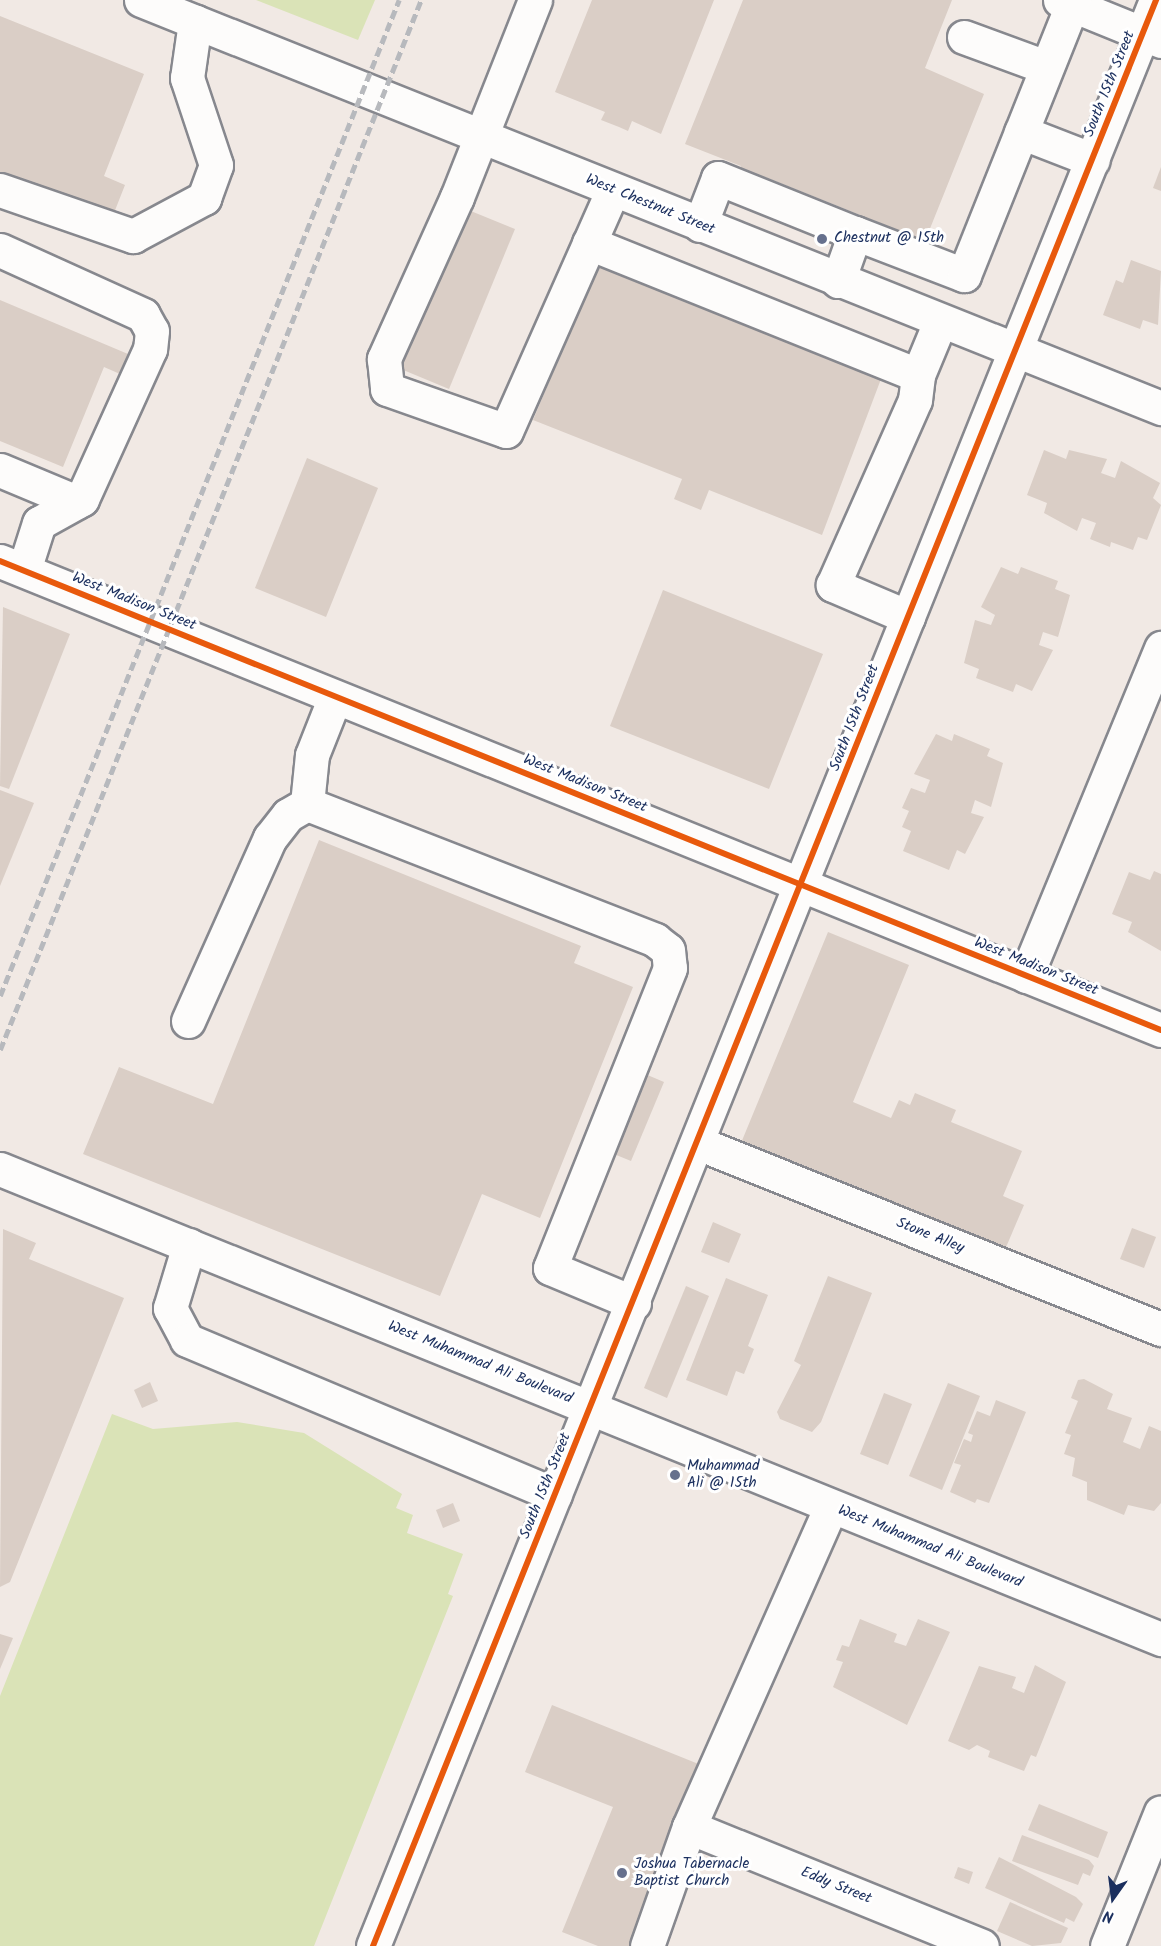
<!DOCTYPE html>
<style>
body{margin:0}
#map{position:relative;width:1161px;height:1946px;overflow:hidden;background:#f1e9e4;font-family:Kalam,sans-serif}
div>[style]{position:absolute}
[style*='--x']{left:calc(var(--x)*1px);top:calc(var(--y)*1px);width:calc(var(--w)*1px);rotate:calc(var(--a)*1deg)}
.green>*{inset:0;background:#dae3b7}
.building>*{inset:0;background:#dacec6}
.roads{filter:drop-shadow(2px 0 #87888e) drop-shadow(-2px 0 #87888e) drop-shadow(0 2px #87888e) drop-shadow(0 -2px #87888e)}
.minor>*{height:33px;margin:-16.5px;padding:0 16.5px;transform-origin:16.5px;border-radius:16.5px;background:#fdfcfb}
.major>*{height:33px;margin:-16.5px;padding:0 16.5px;transform-origin:16.5px;border-radius:16.5px;background:#fdfcfb}
.rail>*{height:4.5px;margin-top:-2.25px;transform-origin:0;background:repeating-linear-gradient(90deg,#b7b9bd 0 9px,transparent 0 13.5px)}
.cycleway>*{height:6px;margin:-3px;padding:0 3px;transform-origin:3px;border-radius:3px;background:#e8590c}
.dots>*{width:16px;height:16px;translate:-50% -50%;box-sizing:border-box;border:3px solid #fff;border-radius:50%}
span{translate:-50% -50%;white-space:nowrap;text-align:center;line-height:1.15;-webkit-text-stroke:6px #fff;paint-order:stroke}
.street-label{font-size:15px;color:#1b2f5e}
.poi-label{font-size:15px;color:#1b2f5e}
.left{translate:0 -50%;text-align:left}
.north{position:absolute;left:1083px;top:1868px;width:60px;height:60px;-webkit-text-stroke:4px #fff;paint-order:stroke;rotate:194deg;font-size:16px;font-weight:700;line-height:24px;text-align:center;color:#1b2f5e}
.north::after{content:'';display:block;margin:auto;width:21px;height:27px;background:#1b2f5e;clip-path:polygon(50% 0,100% 100%,50% 72%,0 100%)}
</style>
<div id="map">
<div class="green">
<div style="clip-path:polygon(256px 0,375px 0,358px 40px)"></div>
<div style="clip-path:polygon(112px 1414px,153px 1429px,237px 1422px,304px 1433px,402px 1494px,396px 1508px,413px 1515px,407px 1533px,463px 1554px,448px 1594px,453px 1596px,314px 1946px,0 1946px,0 1696px)"></div>
</div>
<div class="building">
<div style="clip-path:polygon(592px 0,714px 0,661px 134px,632px 121px,628px 131px,619px 127px,601px 120px,605px 112px,555px 92px)"></div>
<div style="clip-path:polygon(743px 0,952px 0,925px 68px,984px 94px,925px 241px,765px 177px,761px 188px,736px 178px,741px 166px,685px 144px)"></div>
<div style="clip-path:polygon(0 16px,144px 74px,104px 176px,125px 185px,112px 218px,0 173px)"></div>
<div style="clip-path:polygon(1161px 167px,1161px 191px,1153px 188px)"></div>
<div style="clip-path:polygon(461px 207px,515px 229px,449px 389px,396px 367px)"></div>
<div style="clip-path:polygon(1131px 260px,1161px 271px,1158px 325px,1143px 320px,1140px 329px,1103px 315px,1116px 280px,1123px 283px)"></div>
<div style="clip-path:polygon(598px 266px,881px 379px,822px 535px,709px 490px,701px 510px,674px 499px,682px 479px,533px 420px)"></div>
<div style="clip-path:polygon(0 300px,128px 354px,120px 374px,104px 367px,63px 467px,0 441px)"></div>
<div style="clip-path:polygon(1044px 450px,1066px 459px,1069px 450px,1107px 459px,1101px 473px,1115px 478px,1121px 461px,1160px 483px,1153px 498px,1161px 505px,1147px 540px,1138px 537px,1133px 550px,1111px 542px,1110px 547px,1090px 539px,1096px 523px,1082px 518px,1077px 531px,1044px 513px,1047px 503px,1027px 495px)"></div>
<div style="clip-path:polygon(307px 458px,378px 488px,326px 617px,255px 588px)"></div>
<div style="clip-path:polygon(1001px 567px,1018px 574px,1021px 567px,1058px 581px,1055px 589px,1070px 595px,1058px 637px,1043px 632px,1039px 645px,1053px 650px,1032px 691px,1016px 684px,1013px 692px,976px 678px,979px 669px,964px 663px,975px 620px,991px 625px,995px 615px,981px 607px)"></div>
<div style="clip-path:polygon(663px 590px,823px 654px,769px 789px,610px 726px)"></div>
<div style="clip-path:polygon(3px 607px,70px 634px,9px 789px,0 786px)"></div>
<div style="clip-path:polygon(936px 734px,952px 741px,954px 734px,990px 749px,987px 756px,1003px 763px,991px 807px,975px 800px,971px 813px,984px 817px,965px 854px,957px 850px,949px 870px,903px 851px,911px 831px,902px 827px,909px 811px,902px 808px,911px 788px,925px 793px,930px 780px,914px 774px)"></div>
<div style="clip-path:polygon(0 790px,34px 803px,0 886px)"></div>
<div style="clip-path:polygon(319px 840px,581px 946px,574px 963px,633px 987px,540px 1218px,482px 1194px,440px 1296px,83px 1154px,119px 1067px,213px 1104px)"></div>
<div style="clip-path:polygon(1154px 871px,1161px 874px,1161px 951px,1128px 932px,1132px 922px,1112px 914px,1129px 872px,1150px 880px)"></div>
<div style="clip-path:polygon(828px 932px,909px 965px,853px 1102px,891px 1118px,899px 1100px,910px 1105px,915px 1093px,956px 1110px,951px 1122px,1022px 1151px,1003px 1196px,1024px 1205px,1004px 1252px,741px 1143px)"></div>
<div style="clip-path:polygon(638px 1071px,664px 1082px,631px 1161px,604px 1150px)"></div>
<div style="clip-path:polygon(713px 1222px,741px 1234px,729px 1263px,701px 1252px)"></div>
<div style="clip-path:polygon(1132px 1228px,1156px 1237px,1144px 1268px,1120px 1259px)"></div>
<div style="clip-path:polygon(3px 1229px,36px 1243px,29px 1259px,124px 1298px,10px 1582px,0 1587px)"></div>
<div style="clip-path:polygon(828px 1276px,872px 1293px,821px 1422px,812px 1432px,780px 1419px,777px 1412px,801px 1365px,794px 1361px)"></div>
<div style="clip-path:polygon(726px 1278px,768px 1295px,748px 1346px,754px 1349px,744px 1374px,736px 1371px,727px 1396px,686px 1380px)"></div>
<div style="clip-path:polygon(686px 1286px,709px 1296px,667px 1398px,644px 1388px)"></div>
<div style="clip-path:polygon(1084px 1379px,1113px 1394px,1107px 1409px,1132px 1418px,1123px 1442px,1140px 1449px,1149px 1426px,1161px 1431px,1161px 1503px,1154px 1511px,1128px 1505px,1124px 1515px,1087px 1500px,1087px 1482px,1072px 1476px,1075px 1458px,1064px 1454px,1071px 1435px,1065px 1433px,1078px 1401px,1071px 1398px,1078px 1380px)"></div>
<div style="clip-path:polygon(150px 1382px,158px 1401px,142px 1408px,134px 1390px)"></div>
<div style="clip-path:polygon(948px 1383px,980px 1396px,942px 1490px,909px 1476px)"></div>
<div style="clip-path:polygon(884px 1393px,912px 1404px,888px 1465px,860px 1454px)"></div>
<div style="clip-path:polygon(996px 1400px,1026px 1412px,989px 1503px,977px 1499px,975px 1503px,950px 1492px,961px 1465px,954px 1463px,964px 1439px,971px 1442px,973px 1435px,968px 1433px,977px 1411px,990px 1416px)"></div>
<div style="clip-path:polygon(453px 1503px,460px 1521px,443px 1528px,436px 1510px)"></div>
<div style="clip-path:polygon(860px 1619px,897px 1634px,894px 1642px,906px 1646px,918px 1619px,950px 1632px,907px 1725px,833px 1687px,843px 1662px,836px 1660px,842px 1645px,849px 1647px)"></div>
<div style="clip-path:polygon(0 1634px,13px 1638px,0 1669px)"></div>
<div style="clip-path:polygon(1035px 1665px,1066px 1682px,1036px 1757px,1031px 1755px,1024px 1771px,988px 1757px,990px 1751px,977px 1745px,969px 1750px,948px 1741px,979px 1666px,1016px 1677px,1012px 1688px,1024px 1693px)"></div>
<div style="clip-path:polygon(552px 1705px,701px 1765px,629px 1946px,598px 1946px,562px 1932px,613px 1807px,525px 1772px)"></div>
<div style="clip-path:polygon(1039px 1804px,1108px 1832px,1098px 1858px,1028px 1830px)"></div>
<div style="clip-path:polygon(1022px 1835px,1089px 1860px,1094px 1866px,1090px 1876px,1083px 1873px,1078px 1885px,1012px 1861px)"></div>
<div style="clip-path:polygon(999px 1857px,1076px 1897px,1083px 1904px,1074px 1922px,1066px 1918px,1064px 1923px,985px 1888px)"></div>
<div style="clip-path:polygon(958px 1867px,973px 1872px,969px 1884px,954px 1878px)"></div>
<div style="clip-path:polygon(1010px 1902px,1068px 1928px,1061px 1943px,1032px 1946px,997px 1931px)"></div>
</div>
<div class="roads">
<div class="minor">
<div style="--x:535;--y:0;--w:212;--a:111.6"></div>
<div style="--x:457;--y:197;--w:178;--a:114.3"></div>
<div style="--x:384;--y:359;--w:30;--a:84"></div>
<div style="--x:387;--y:389;--w:126;--a:19.4"></div>
<div style="--x:506;--y:431;--w:264;--a:-66.1"></div>
<div style="--x:1060;--y:0;--w:109;--a:22.1"></div>
<div style="--x:964;--y:37;--w:87;--a:20.1"></div>
<div style="--x:1021;--y:132;--w:77;--a:21.3"></div>
<div style="--x:0;--y:190;--w:141;--a:19.1"></div>
<div style="--x:133;--y:236;--w:81;--a:-28.2"></div>
<div style="--x:204;--y:198;--w:35;--a:-70"></div>
<div style="--x:216;--y:165;--w:92;--a:-108.4"></div>
<div style="--x:187;--y:78;--w:57;--a:-81.9"></div>
<div style="--x:700;--y:225;--w:50;--a:-69"></div>
<div style="--x:718;--y:178;--w:148;--a:21.9"></div>
<div style="--x:855;--y:233;--w:51;--a:109.5"></div>
<div style="--x:855;--y:233;--w:117;--a:21.1"></div>
<div style="--x:964;--y:275;--w:296;--a:-68.2"></div>
<div style="--x:589;--y:243;--w:354;--a:21.9"></div>
<div style="--x:918;--y:375;--w:57;--a:-67.5"></div>
<div style="--x:0;--y:250;--w:157;--a:24.4"></div>
<div style="--x:143;--y:315;--w:18;--a:61"></div>
<div style="--x:152;--y:331;--w:18;--a:96"></div>
<div style="--x:150;--y:349;--w:165;--a:114.4"></div>
<div style="--x:82;--y:499;--w:49;--a:150.8"></div>
<div style="--x:39;--y:523;--w:49;--a:107.7"></div>
<div style="--x:0;--y:470;--w:83;--a:22.6"></div>
<div style="--x:0;--y:561;--w:1252;--a:22"></div>
<div style="--x:908;--y:617;--w:82;--a:-156.9"></div>
<div style="--x:833;--y:585;--w:202;--a:-66.1"></div>
<div style="--x:915;--y:400;--w:25;--a:-83"></div>
<div style="--x:307;--y:804;--w:49;--a:-84.2"></div>
<div style="--x:312;--y:755;--w:62;--a:-68.4"></div>
<div style="--x:1026;--y:976;--w:355;--a:-67.6"></div>
<div style="--x:188;--y:1021;--w:201;--a:-65.9"></div>
<div style="--x:270;--y:838;--w:29;--a:-52"></div>
<div style="--x:288;--y:815;--w:22;--a:-30"></div>
<div style="--x:307;--y:804;--w:374;--a:21.3"></div>
<div style="--x:655;--y:940;--w:16;--a:38"></div>
<div style="--x:668;--y:950;--w:18;--a:84"></div>
<div style="--x:670;--y:968;--w:323;--a:111.8"></div>
<div style="--x:550;--y:1268;--w:91;--a:22.6"></div>
<div style="--x:698;--y:1143;--w:499;--a:21.9"></div>
<div style="--x:189;--y:1245;--w:66;--a:106.8"></div>
<div style="--x:170;--y:1308;--w:36;--a:62"></div>
<div style="--x:187;--y:1340;--w:399;--a:22.8"></div>
<div style="--x:689;--y:1827;--w:316;--a:22.1"></div>
<div style="--x:373;--y:1946;--w:2098;--a:-68.08"></div>
<div style="--x:647;--y:1946;--w:126;--a:-70.6"></div>
<div style="--x:689;--y:1827;--w:350;--a:-66.1"></div>
<div style="--x:1107;--y:1946;--w:144;--a:-68.1"></div>
</div>
<div class="major">
<div style="--x:141;--y:0;--w:1099;--a:21.8"></div>
<div style="--x:0;--y:1169;--w:1253;--a:22.04"></div>
</div>
</div>
<div class="rail">
<div style="--x:0;--y:996;--w:1073;--a:-68.17"></div>
<div style="--x:0;--y:1050;--w:1131;--a:-68.15"></div>
</div>
<div class="cycleway">
<div style="--x:0;--y:561;--w:1252;--a:22"></div>
<div style="--x:373;--y:1946;--w:2098;--a:-68.08"></div>
</div>
<div class="dots">
<div style="left:822px;top:239px;background:#66708d"></div>
<div style="left:675px;top:1475px;background:#66708d"></div>
<div style="left:622px;top:1873px;background:#66708d"></div>
</div>
<div class="street-label">
<span style="left:1110px;top:84px;rotate:-68deg">South 15th Street</span>
<span style="left:650px;top:205px;rotate:22deg">West Chestnut Street</span>
<span style="left:134px;top:602px;rotate:22deg">West Madison Street</span>
<span style="left:855px;top:718px;rotate:-69deg">South 15th Street</span>
<span style="left:585px;top:784px;rotate:22deg">West Madison Street</span>
<span style="left:1036px;top:967px;rotate:22deg">West Madison Street</span>
<span style="left:930px;top:1236px;rotate:22deg">Stone Alley</span>
<span style="left:480px;top:1363px;rotate:22deg">West Muhammad Ali Boulevard</span>
<span style="left:546px;top:1486px;rotate:-68deg">South 15th Street</span>
<span style="left:930px;top:1547px;rotate:22deg">West Muhammad Ali Boulevard</span>
<span style="left:836px;top:1886px;rotate:22deg">Eddy Street</span>
</div>
<div class="poi-label">
<span class="left" style="left:834px;top:239px">Chestnut @ 15th</span>
<span class="left" style="left:687px;top:1475px">Muhammad<br>Ali @ 15th</span>
<span class="left" style="left:634px;top:1873px">Joshua Tabernacle<br>Baptist Church</span>
</div>
<div class="north">N</div>
</div>
